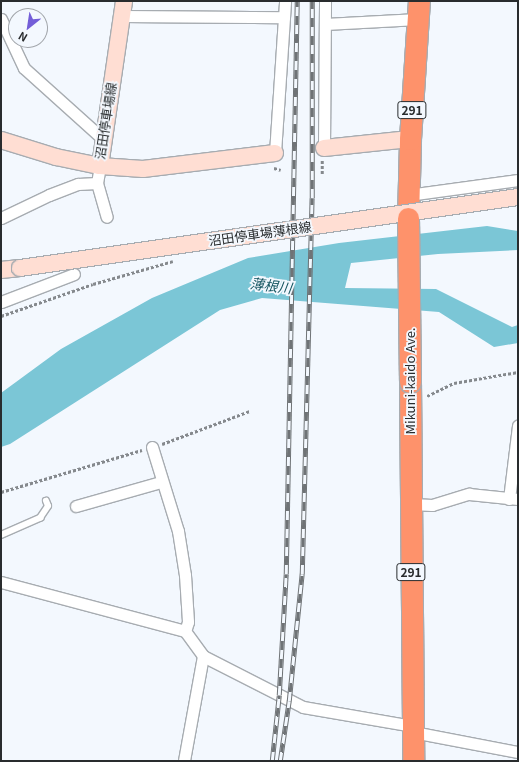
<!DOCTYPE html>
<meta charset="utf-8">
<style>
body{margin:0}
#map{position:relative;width:519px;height:762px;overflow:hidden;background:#f3f8fe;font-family:Georgia,"Noto Sans JP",serif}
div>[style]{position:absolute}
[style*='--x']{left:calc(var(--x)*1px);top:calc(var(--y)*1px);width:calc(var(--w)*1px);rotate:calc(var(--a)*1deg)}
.water>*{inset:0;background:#7bc6d6}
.path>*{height:2.5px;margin-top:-1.25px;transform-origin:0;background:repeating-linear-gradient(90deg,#85898d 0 3px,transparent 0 5px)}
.roads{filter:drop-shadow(1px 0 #a7acb1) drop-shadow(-1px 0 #a7acb1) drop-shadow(0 1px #a7acb1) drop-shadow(0 -1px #a7acb1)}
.lane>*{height:5.5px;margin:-2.75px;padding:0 2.75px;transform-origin:2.75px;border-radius:2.75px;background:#fff}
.street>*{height:11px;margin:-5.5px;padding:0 5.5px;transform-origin:5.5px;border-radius:5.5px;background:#fff}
.secondary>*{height:16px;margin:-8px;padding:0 8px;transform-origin:8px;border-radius:8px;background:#ffded3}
.highway>*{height:21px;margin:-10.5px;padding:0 10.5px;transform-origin:10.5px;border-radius:10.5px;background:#fe926b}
.rail>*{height:4.5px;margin-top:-2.25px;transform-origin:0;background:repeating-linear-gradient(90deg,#f3f8fe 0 9px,#6f7376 0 18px);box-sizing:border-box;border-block:1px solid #6f7376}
.bridges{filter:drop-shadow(1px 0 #a7acb1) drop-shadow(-1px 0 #a7acb1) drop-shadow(0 1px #a7acb1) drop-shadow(0 -1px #a7acb1)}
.secondary-bridge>*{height:16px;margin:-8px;padding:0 8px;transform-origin:8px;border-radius:8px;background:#ffded3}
.highway-bridge>*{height:21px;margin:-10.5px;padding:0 10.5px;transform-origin:10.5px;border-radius:10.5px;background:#fe926b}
span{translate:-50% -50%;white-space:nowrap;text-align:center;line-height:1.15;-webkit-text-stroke:3.5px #f3f8fe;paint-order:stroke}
.shield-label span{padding:1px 3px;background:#f3f8fe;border:1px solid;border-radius:3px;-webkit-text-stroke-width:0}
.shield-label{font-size:12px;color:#292c2e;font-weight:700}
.street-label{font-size:13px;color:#292c2e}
.water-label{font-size:14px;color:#145460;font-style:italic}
.frame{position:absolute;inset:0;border:2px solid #292c2e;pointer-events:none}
.north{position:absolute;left:8px;top:8px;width:40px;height:40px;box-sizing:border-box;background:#f3f8fe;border:1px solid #a2a6ab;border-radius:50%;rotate:210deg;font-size:11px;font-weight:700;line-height:16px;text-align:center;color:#292c2e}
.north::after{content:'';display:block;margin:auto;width:14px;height:18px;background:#735ed8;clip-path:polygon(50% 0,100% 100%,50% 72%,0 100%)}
</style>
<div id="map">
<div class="water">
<div style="clip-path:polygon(487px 226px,518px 231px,518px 250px,438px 254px,351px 263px,345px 288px,436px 289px,512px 327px,518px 325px,518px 343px,494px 347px,439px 312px,262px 298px,220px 310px,10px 444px,1px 447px,1px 393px,61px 349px,152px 298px,248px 258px,339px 243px)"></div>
</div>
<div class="path">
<div style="--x:274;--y:168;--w:7;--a:16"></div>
<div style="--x:322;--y:174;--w:14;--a:-90"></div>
<div style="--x:1;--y:316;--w:97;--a:-19.2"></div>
<div style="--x:93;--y:284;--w:83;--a:-16"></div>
<div style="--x:427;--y:396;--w:30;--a:-26"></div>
<div style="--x:454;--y:383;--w:65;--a:-9.8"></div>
<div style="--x:162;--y:444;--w:94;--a:-20.6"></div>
<div style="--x:1;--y:492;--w:147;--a:-16.6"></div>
</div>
<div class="roads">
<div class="lane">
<div style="--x:1;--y:535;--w:43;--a:-23.6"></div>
<div style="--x:40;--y:518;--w:14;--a:-56"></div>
<div style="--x:48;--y:506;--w:5;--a:-112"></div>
</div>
<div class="street">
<div style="--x:122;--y:16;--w:162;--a:0.4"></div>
<div style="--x:1;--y:19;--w:54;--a:64.9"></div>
<div style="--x:24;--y:68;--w:109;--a:42"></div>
<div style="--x:325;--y:24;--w:93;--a:-3.1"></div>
<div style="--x:324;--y:148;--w:147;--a:-89.6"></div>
<div style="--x:275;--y:153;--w:152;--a:-86.2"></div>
<div style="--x:97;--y:183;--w:35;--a:74"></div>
<div style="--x:408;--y:195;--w:111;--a:-7.8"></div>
<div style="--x:1;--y:218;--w:53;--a:-25.6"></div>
<div style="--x:49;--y:195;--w:31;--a:-21"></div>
<div style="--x:78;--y:184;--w:19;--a:-3"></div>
<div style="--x:97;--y:183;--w:17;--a:-80"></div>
<div style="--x:1;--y:302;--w:78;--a:-21"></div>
<div style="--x:152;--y:447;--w:88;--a:72.8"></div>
<div style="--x:178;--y:531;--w:45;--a:81"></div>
<div style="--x:185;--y:575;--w:47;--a:86.3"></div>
<div style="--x:188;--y:622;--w:9;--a:108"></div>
<div style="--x:509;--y:499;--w:74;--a:-83"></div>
<div style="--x:411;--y:504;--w:21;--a:3"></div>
<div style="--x:432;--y:505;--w:39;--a:-17"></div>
<div style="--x:469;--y:494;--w:49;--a:5.8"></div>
<div style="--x:76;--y:506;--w:88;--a:-15.8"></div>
<div style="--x:1;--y:582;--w:190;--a:14.9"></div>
<div style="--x:185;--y:631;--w:31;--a:54"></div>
<div style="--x:203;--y:656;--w:107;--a:100.3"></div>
<div style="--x:203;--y:656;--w:112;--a:27"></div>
<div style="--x:303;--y:707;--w:112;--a:9.8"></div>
<div style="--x:413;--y:732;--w:107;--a:10.8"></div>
</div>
<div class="secondary">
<div style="--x:1;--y:140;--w:58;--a:17.2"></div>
<div style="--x:56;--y:157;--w:45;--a:11.6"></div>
<div style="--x:100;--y:166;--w:167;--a:-81.7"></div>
<div style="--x:324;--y:148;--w:86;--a:-6"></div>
<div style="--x:100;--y:166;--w:43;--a:4"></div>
<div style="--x:143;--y:169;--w:133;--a:-6.9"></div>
<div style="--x:1;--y:270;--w:19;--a:-6"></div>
</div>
<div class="highway">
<div style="--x:408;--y:218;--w:79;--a:-88.5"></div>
<div style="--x:410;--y:139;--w:138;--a:-86.3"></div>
<div style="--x:410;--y:382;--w:379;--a:89.5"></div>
</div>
</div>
<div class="rail">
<div style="--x:272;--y:761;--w:66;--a:-83.9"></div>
<div style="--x:279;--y:695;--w:121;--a:-86.7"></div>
<div style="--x:286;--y:574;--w:573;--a:-88.9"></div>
<div style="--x:280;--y:761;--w:61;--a:-81.5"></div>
<div style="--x:289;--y:701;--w:128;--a:-84.2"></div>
<div style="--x:302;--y:574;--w:376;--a:-88.5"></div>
<div style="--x:312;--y:198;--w:197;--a:-90"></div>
</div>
<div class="bridges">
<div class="secondary-bridge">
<div style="--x:20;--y:268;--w:503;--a:-8.11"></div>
</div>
<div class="highway-bridge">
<div style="--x:408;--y:218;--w:164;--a:89.3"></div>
</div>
</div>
<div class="shield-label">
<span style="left:412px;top:110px">291</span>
<span style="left:411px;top:572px">291</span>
</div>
<div class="street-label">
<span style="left:106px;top:121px;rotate:-81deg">沼田停車場線</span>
<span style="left:260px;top:234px;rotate:-8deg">沼田停車場薄根線</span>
<span style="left:410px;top:381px;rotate:-90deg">Mikuni-kaido Ave.</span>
</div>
<div class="water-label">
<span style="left:271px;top:285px;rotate:7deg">薄根川</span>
</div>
<div class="frame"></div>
<div class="north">N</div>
</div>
